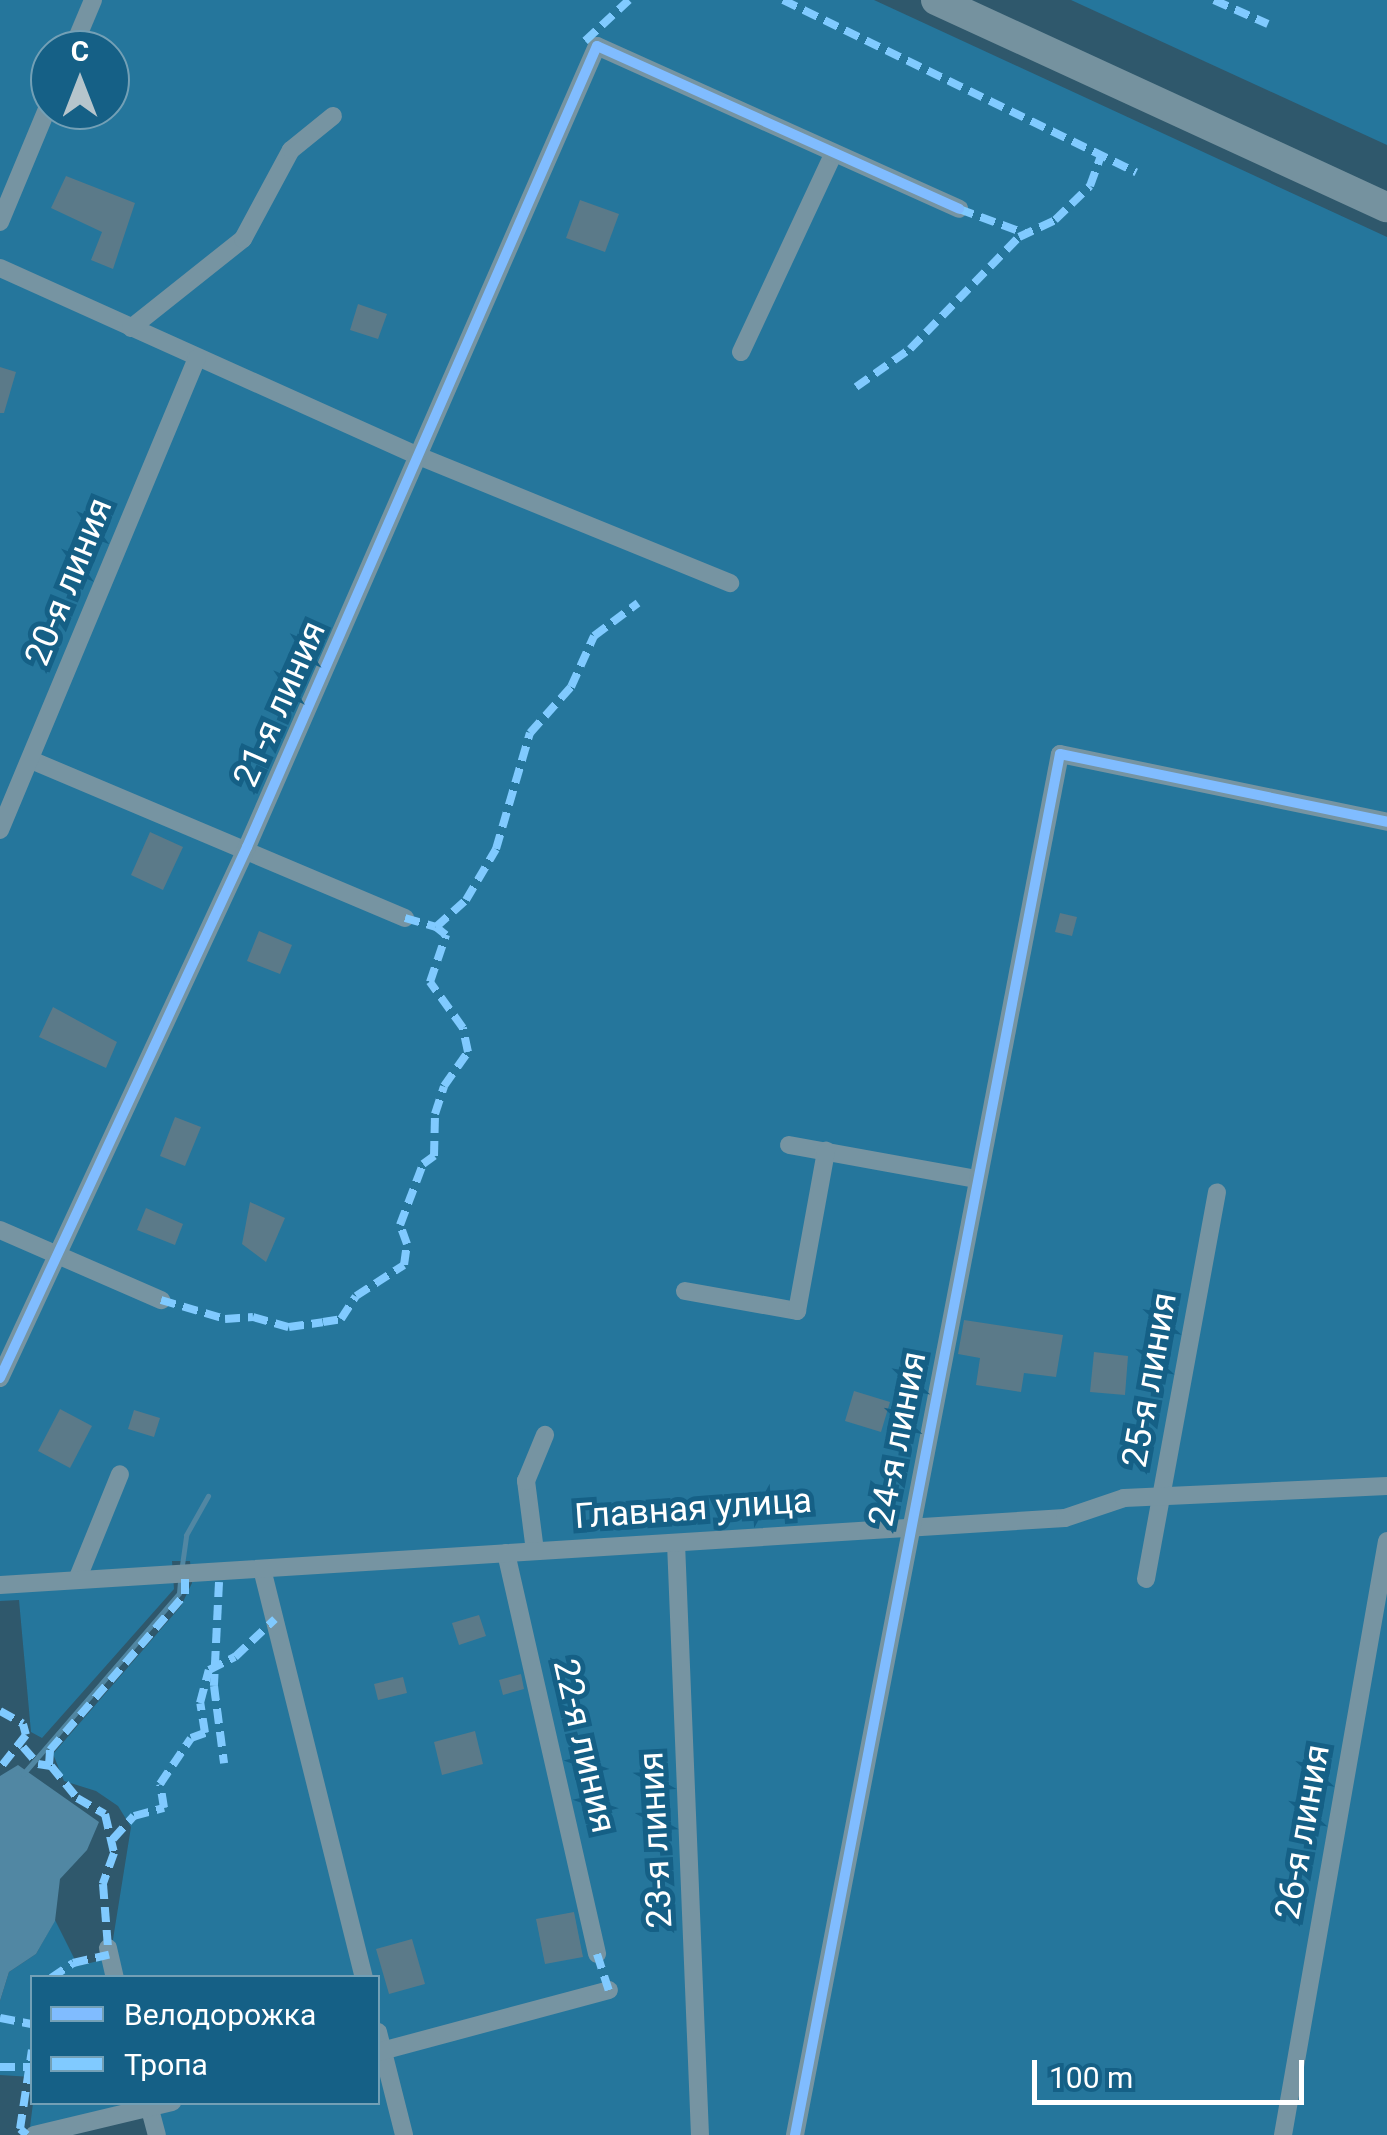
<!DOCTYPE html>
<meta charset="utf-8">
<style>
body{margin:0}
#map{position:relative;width:1387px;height:2135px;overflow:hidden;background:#2f586c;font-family:Roboto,sans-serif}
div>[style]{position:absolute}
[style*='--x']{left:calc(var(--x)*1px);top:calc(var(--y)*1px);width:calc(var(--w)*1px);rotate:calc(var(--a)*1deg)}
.green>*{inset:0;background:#25769c}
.water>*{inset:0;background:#5187a3}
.stream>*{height:5px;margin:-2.5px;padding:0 2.5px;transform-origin:2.5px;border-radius:2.5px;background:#5187a3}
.building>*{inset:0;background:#5b7a89}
.street>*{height:18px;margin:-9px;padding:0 9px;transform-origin:9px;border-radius:9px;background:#7694a2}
.primary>*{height:30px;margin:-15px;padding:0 15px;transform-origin:15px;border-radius:15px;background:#75929f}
.quiet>*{height:8px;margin-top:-4px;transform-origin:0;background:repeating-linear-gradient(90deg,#80caff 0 15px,transparent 0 23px)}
.cycleway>*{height:10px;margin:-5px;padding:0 5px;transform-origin:5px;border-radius:5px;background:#80bcff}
span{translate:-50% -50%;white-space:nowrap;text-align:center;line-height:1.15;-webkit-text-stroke:10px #156086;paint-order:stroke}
.street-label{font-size:35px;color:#fff}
.legend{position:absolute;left:30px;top:1975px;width:350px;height:130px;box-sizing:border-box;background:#156086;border:2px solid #73a0b6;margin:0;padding:12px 18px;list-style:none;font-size:30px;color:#fff}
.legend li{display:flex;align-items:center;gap:20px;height:50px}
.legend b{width:50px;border:2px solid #73a0b6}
.north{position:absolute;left:30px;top:30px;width:100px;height:100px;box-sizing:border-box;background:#156086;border:2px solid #73a0b6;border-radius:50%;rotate:0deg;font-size:28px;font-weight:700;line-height:40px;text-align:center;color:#fff}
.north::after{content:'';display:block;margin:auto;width:35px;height:45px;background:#b6c5cc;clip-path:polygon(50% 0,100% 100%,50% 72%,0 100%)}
.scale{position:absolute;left:1032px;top:2060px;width:272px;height:45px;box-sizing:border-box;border:5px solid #fff;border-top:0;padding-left:12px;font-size:30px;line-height:35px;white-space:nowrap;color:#fff;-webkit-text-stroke:8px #156086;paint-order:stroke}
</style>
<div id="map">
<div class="green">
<div style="clip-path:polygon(evenodd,0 0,874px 0,1387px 237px,1387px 2135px,157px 2135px,150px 2109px,29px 2135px,33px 2103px,378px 2102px,378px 1978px,32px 1978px,32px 2077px,0 2075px,0 2001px,9px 1972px,36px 1954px,55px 1920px,78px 1966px,110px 1958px,131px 1827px,118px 1806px,96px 1791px,64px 1781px,53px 1754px,181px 1606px,192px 1583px,190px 1561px,172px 1561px,174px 1589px,42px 1738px,31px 1732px,19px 1600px,0 1601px,0 0,50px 50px,110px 50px,110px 110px,50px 110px,50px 50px)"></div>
<div style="clip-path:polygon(1071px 0,1387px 0,1387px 145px)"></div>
</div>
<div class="water">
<div style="clip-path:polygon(18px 1765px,99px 1822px,87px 1850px,60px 1879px,55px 1921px,36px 1954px,9px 1972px,0 2001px,0 1776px)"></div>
</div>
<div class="stream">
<div style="--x:182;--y:1565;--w:30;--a:-82"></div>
<div style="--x:186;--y:1535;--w:45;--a:-60.6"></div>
<div style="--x:23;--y:1774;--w:239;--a:-49.2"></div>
<div style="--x:179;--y:1593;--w:12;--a:-85"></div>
</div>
<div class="building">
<div style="clip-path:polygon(66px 176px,135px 203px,113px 269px,91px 260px,102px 232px,51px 208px)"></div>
<div style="clip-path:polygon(580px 200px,619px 214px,605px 252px,566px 238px)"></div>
<div style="clip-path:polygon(358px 304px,387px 314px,378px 339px,350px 330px)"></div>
<div style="clip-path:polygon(0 367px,16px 372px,4px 413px,0 413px)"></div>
<div style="clip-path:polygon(150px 832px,183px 847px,163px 890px,131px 875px)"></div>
<div style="clip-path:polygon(1060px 913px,1077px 917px,1072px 936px,1055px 932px)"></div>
<div style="clip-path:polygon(259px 931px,292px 945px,280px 974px,247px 961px)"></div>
<div style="clip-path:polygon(53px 1007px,117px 1042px,106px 1068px,39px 1037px)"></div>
<div style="clip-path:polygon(175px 1117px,201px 1127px,185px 1166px,160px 1156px)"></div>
<div style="clip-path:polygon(250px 1202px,285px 1218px,266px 1262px,242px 1244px)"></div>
<div style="clip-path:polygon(146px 1208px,183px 1224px,175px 1245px,137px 1230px)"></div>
<div style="clip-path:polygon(964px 1320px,1063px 1335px,1056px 1377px,1024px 1373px,1021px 1392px,976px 1385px,980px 1358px,958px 1354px)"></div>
<div style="clip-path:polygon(1094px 1352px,1128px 1356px,1125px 1395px,1090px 1392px)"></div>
<div style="clip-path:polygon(854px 1391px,890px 1402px,881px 1432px,845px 1421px)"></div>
<div style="clip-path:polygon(60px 1409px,92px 1426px,70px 1468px,38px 1451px)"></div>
<div style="clip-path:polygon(134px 1410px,160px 1418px,154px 1437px,128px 1429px)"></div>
<div style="clip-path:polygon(479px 1615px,486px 1636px,459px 1645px,452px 1623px)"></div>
<div style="clip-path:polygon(521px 1674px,524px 1689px,503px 1695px,499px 1680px)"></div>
<div style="clip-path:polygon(403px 1677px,407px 1693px,378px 1700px,374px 1684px)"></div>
<div style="clip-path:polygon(475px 1731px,483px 1764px,442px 1775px,434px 1742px)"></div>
<div style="clip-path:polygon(574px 1912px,583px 1957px,545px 1964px,536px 1919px)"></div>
<div style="clip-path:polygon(412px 1939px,425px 1984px,389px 1994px,376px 1949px)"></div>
</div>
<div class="street">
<div style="--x:72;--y:50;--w:54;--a:-67.2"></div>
<div style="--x:0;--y:222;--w:130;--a:-67.4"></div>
<div style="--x:0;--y:268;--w:461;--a:24.2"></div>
<div style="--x:421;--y:457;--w:334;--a:22.2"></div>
<div style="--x:131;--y:328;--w:143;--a:-38.5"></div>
<div style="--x:243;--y:239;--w:101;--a:-61.7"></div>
<div style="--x:291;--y:150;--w:54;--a:-39"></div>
<div style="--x:741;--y:352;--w:217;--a:-65"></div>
<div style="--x:31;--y:760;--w:406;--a:22.9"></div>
<div style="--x:0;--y:830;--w:511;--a:-67.35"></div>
<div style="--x:789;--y:1145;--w:191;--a:10.3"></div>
<div style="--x:0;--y:1230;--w:176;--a:23.5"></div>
<div style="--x:685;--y:1291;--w:114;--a:10.1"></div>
<div style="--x:797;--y:1311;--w:163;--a:-79.7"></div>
<div style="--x:0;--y:1378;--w:586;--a:-65.05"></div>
<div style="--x:247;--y:847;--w:874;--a:-66.4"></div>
<div style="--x:597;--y:46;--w:397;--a:24.2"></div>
<div style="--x:676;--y:1543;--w:592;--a:87.68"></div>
<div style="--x:535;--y:1551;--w:71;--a:-97.3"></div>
<div style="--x:526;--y:1481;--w:50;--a:-67.6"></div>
<div style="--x:506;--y:1553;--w:411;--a:77.2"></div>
<div style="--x:262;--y:1569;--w:422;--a:76"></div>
<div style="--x:1146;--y:1579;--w:393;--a:-79.6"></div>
<div style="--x:77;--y:1580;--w:114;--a:-67.9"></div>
<div style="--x:0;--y:1585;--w:1067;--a:-3.6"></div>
<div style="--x:1065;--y:1518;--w:62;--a:-18.7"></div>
<div style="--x:1124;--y:1498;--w:263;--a:-2.6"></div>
<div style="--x:108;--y:1948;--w:31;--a:77"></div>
<div style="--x:378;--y:2032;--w:106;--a:75.8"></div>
<div style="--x:378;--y:2052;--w:239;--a:-15"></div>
<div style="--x:148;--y:2102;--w:34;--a:75"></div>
<div style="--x:34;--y:2135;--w:142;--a:-13.4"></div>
<div style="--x:795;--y:2135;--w:1406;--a:-79.14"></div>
<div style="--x:1060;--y:754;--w:334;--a:11.7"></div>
<div style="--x:1283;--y:2135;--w:603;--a:-80.07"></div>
</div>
<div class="primary">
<div style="--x:936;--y:0;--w:496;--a:24.7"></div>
</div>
<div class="quiet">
<div style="--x:783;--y:0;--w:393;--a:26"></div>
<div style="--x:1214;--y:0;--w:59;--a:24"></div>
<div style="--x:585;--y:41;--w:60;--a:-43"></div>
<div style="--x:959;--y:209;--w:72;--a:20.2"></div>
<div style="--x:856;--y:387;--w:66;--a:-35.1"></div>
<div style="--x:910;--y:349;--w:156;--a:-45.8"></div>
<div style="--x:1019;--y:237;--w:40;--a:-25"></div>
<div style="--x:1055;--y:220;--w:49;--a:-44.2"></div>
<div style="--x:1090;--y:186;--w:33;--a:-70"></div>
<div style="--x:405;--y:918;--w:32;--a:16"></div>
<div style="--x:436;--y:927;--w:40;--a:-42"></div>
<div style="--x:466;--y:900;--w:59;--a:-59.5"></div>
<div style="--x:496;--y:849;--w:121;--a:-73.7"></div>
<div style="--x:530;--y:733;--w:62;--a:-48.3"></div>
<div style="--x:571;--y:687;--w:56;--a:-65.7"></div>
<div style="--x:594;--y:636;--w:55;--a:-36.9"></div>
<div style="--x:161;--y:1300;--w:67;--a:16.5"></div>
<div style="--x:225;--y:1319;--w:28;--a:-4"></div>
<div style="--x:253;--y:1317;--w:37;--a:16"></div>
<div style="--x:289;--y:1327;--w:34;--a:-8"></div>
<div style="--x:323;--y:1322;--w:18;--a:-9"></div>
<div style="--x:341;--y:1319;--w:27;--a:-57"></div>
<div style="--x:356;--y:1296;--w:57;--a:-32.9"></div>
<div style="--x:404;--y:1265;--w:21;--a:-82"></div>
<div style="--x:407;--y:1244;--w:20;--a:-110"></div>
<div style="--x:400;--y:1225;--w:65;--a:-69.3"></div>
<div style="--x:423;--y:1164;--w:14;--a:-36"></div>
<div style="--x:434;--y:1156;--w:42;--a:-88.6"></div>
<div style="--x:435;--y:1114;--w:29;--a:-72"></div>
<div style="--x:444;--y:1086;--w:42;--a:-54.8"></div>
<div style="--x:468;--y:1052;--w:25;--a:-102"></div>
<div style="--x:463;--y:1028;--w:57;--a:-125.7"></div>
<div style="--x:430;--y:982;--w:50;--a:-71.2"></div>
<div style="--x:446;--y:935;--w:13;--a:-141"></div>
<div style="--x:219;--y:1582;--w:104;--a:92.8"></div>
<div style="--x:214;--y:1686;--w:78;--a:82.6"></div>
<div style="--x:0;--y:1711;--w:26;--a:29"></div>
<div style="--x:23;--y:1724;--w:11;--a:75"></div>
<div style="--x:26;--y:1735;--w:42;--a:128.2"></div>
<div style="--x:23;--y:1747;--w:23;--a:49"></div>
<div style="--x:38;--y:1764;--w:13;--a:9"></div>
<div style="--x:51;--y:1766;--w:41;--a:50.9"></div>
<div style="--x:77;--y:1798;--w:32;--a:30"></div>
<div style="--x:105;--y:1814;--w:40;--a:77"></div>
<div style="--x:114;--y:1853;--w:33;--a:110"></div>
<div style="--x:103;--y:1884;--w:64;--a:85.5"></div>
<div style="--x:49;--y:1765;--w:15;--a:-86"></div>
<div style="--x:50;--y:1750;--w:206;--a:-49.1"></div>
<div style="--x:185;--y:1594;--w:21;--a:-90"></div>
<div style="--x:113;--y:1839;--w:31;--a:-48"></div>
<div style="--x:134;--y:1816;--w:31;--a:-15"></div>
<div style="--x:164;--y:1808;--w:24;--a:-99"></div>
<div style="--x:160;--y:1784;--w:55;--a:-56"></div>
<div style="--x:191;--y:1738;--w:15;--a:-20"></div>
<div style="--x:205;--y:1733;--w:30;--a:-99"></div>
<div style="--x:200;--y:1703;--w:34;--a:-75"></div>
<div style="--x:209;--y:1670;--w:29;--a:-27"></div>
<div style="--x:235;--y:1657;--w:55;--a:-43.5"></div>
<div style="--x:597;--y:1954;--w:38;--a:72"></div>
<div style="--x:51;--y:1978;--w:27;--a:-34"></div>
<div style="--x:73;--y:1963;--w:37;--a:-13"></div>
<div style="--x:0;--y:2018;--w:33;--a:11"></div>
<div style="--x:0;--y:2067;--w:30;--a:0"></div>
<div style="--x:27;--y:2135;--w:9;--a:-139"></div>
<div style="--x:20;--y:2129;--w:80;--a:-81.4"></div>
</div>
<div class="cycleway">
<div style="--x:0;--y:1378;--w:586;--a:-65.05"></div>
<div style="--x:247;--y:847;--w:874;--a:-66.4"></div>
<div style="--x:597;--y:46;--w:397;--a:24.2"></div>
<div style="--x:795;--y:2135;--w:1406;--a:-79.14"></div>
<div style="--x:1060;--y:754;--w:334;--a:11.7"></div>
</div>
<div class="street-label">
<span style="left:69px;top:582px;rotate:-68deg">20-я линия</span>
<span style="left:280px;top:704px;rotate:-66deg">21-я линия</span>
<span style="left:1150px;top:1380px;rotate:-80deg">25-я линия</span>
<span style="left:898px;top:1439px;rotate:-79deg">24-я линия</span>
<span style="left:693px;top:1509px;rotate:-4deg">Главная улица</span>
<span style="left:584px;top:1746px;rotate:77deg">22-я линия</span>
<span style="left:1303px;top:1832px;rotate:-80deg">26-я линия</span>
<span style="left:656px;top:1840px;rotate:-93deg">23-я линия</span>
</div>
<ul class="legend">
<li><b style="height:12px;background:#80bcff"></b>Велодорожка</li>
<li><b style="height:12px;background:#80caff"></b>Тропа</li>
</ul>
<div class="north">С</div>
<div class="scale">100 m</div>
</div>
